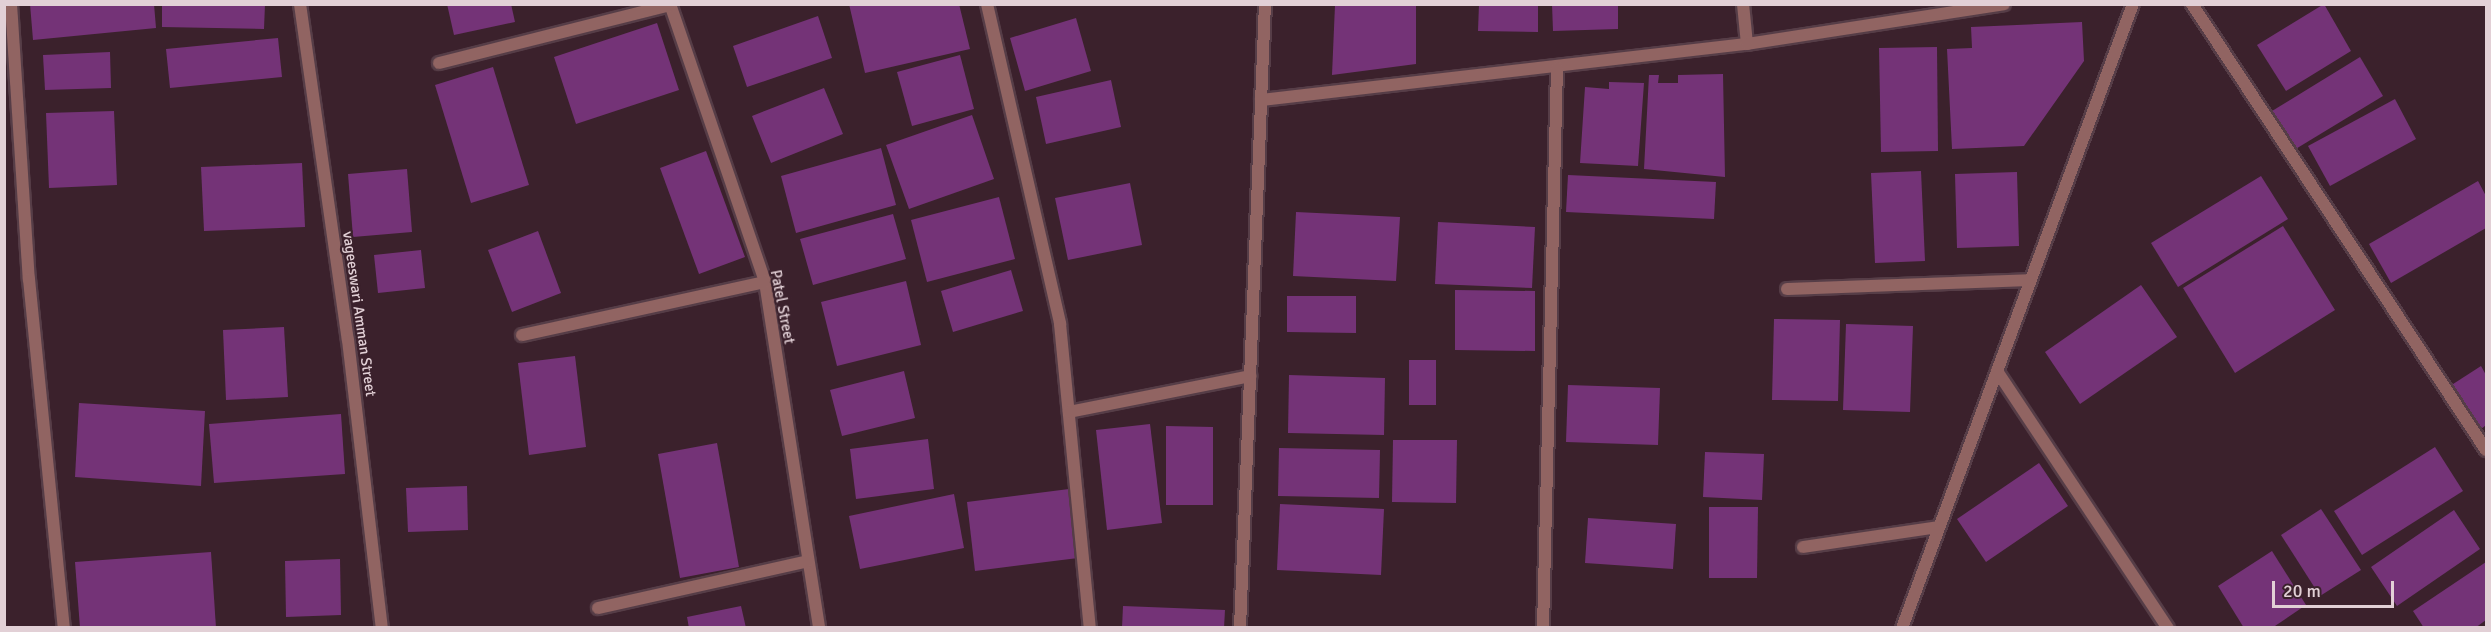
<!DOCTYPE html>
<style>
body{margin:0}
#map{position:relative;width:2491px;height:632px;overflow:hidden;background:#3b212c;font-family:Signika,sans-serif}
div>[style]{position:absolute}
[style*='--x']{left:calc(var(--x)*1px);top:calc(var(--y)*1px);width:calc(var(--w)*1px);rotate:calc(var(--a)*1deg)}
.building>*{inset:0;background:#743377}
.roads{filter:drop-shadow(2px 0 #563d47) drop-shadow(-2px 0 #563d47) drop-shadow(0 2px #563d47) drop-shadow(0 -2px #563d47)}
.minor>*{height:12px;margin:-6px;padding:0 6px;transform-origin:6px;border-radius:6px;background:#916462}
span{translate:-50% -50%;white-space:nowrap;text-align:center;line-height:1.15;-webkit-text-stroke:4.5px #3b212c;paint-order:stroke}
.street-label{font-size:15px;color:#e2d0d6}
.frame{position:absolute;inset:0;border:6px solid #e2d0d6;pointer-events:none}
.scale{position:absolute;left:2272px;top:581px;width:122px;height:27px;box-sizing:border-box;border:3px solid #e2d0d6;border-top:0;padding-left:8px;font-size:18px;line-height:21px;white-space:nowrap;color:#e2d0d6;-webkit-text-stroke:4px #3b212c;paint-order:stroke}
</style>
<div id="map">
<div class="building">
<div style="clip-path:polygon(30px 4px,154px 4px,156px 28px,33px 40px)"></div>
<div style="clip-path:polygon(162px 4px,265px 4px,264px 29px,162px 27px)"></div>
<div style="clip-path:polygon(447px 4px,511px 4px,515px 22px,454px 35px)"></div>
<div style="clip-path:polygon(849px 4px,959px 4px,970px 49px,865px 73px)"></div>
<div style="clip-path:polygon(1479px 4px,1538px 4px,1538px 32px,1478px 31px)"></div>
<div style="clip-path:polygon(1552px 4px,1618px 4px,1618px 29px,1553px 31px)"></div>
<div style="clip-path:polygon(2324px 4px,2351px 51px,2286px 91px,2257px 45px)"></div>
<div style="clip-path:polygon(1335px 5px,1416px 5px,1416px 64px,1332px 75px)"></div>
<div style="clip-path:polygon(818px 16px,832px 58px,747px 87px,733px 46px)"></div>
<div style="clip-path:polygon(1076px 18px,1091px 71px,1025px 91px,1010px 38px)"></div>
<div style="clip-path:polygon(2082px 22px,2084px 61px,2024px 146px,1952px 149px,1947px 49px,1972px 48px,1971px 27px)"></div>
<div style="clip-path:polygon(657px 23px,679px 90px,576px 124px,554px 57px)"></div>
<div style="clip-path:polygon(278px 38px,282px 77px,170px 88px,166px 49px)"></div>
<div style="clip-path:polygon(1937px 47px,1938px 151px,1881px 152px,1879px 48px)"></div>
<div style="clip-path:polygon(110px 52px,111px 88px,45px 90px,43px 55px)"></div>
<div style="clip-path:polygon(960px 55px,974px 109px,912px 126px,897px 72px)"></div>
<div style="clip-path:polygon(2360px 57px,2383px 96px,2294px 150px,2272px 111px)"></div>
<div style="clip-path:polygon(493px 67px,529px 185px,471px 203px,435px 85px)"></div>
<div style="clip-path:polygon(1723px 74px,1725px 177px,1644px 169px,1649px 75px,1659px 75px,1658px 83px,1678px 83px,1678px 75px)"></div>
<div style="clip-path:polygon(1111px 80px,1121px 127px,1046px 144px,1036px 97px)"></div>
<div style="clip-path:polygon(1609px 82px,1644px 83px,1638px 166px,1580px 163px,1585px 87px,1609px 89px)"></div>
<div style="clip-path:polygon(824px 88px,843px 134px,771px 163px,752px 116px)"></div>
<div style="clip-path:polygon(2395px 99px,2416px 139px,2330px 186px,2308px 146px)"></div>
<div style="clip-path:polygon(114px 111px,117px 185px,49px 188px,46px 113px)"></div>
<div style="clip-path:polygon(972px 115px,994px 179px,909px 209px,886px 145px)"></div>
<div style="clip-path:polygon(881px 148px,896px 205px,796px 233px,781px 176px)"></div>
<div style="clip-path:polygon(706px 151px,745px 257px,699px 274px,660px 168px)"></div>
<div style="clip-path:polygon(302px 163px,305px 227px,204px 231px,201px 167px)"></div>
<div style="clip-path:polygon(407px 169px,412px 232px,353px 237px,348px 174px)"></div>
<div style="clip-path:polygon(1921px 171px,1925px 261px,1875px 263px,1871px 173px)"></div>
<div style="clip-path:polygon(2017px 172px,2019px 246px,1957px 248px,1955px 174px)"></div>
<div style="clip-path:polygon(1568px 175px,1716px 182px,1714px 219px,1566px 212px)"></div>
<div style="clip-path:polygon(2261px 176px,2288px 219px,2178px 287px,2151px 243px)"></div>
<div style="clip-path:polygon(2478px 181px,2486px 196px,2486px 228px,2391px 283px,2369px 244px)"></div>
<div style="clip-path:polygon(1130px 183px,1142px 245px,1068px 260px,1055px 198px)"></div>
<div style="clip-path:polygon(999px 197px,1015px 259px,927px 282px,911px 220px)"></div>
<div style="clip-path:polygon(1296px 212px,1400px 217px,1396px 281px,1293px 276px)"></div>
<div style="clip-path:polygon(893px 214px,906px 259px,813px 285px,800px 239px)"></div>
<div style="clip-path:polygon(1438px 222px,1535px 227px,1532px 288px,1435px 284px)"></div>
<div style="clip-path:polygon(2283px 226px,2335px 310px,2235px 373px,2183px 288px)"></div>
<div style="clip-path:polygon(538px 231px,561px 293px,512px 312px,488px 250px)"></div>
<div style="clip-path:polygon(421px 250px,425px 288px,378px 293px,374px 255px)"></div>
<div style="clip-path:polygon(1011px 270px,1023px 311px,953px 332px,941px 291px)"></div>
<div style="clip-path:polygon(906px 281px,921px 345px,837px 366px,821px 302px)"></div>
<div style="clip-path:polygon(2141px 285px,2177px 337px,2080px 404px,2045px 352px)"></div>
<div style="clip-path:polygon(1455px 290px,1535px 291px,1535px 351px,1455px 350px)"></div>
<div style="clip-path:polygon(1287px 296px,1356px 296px,1356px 333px,1287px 332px)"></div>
<div style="clip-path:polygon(1774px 319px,1840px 320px,1838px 401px,1772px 400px)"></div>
<div style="clip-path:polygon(1846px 324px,1913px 326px,1910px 412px,1843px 410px)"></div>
<div style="clip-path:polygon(284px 327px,288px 397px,226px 400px,223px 330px)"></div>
<div style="clip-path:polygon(575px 356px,586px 447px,529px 455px,518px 363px)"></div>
<div style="clip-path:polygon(1409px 360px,1436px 360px,1436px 405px,1409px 405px)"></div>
<div style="clip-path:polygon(2481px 366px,2486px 375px,2486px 425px,2480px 430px,2450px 386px)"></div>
<div style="clip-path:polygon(904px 371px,915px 418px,842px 436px,830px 390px)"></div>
<div style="clip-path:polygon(1289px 375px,1385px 378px,1384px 435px,1288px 433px)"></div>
<div style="clip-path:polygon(1568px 385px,1660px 388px,1658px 445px,1566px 442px)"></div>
<div style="clip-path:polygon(79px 403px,205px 411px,201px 486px,75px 477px)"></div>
<div style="clip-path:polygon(341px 414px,345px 474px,214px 483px,209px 424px)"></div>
<div style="clip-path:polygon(1150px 424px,1162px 523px,1107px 530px,1096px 430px)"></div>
<div style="clip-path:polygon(1166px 426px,1213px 427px,1213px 505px,1166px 505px)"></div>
<div style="clip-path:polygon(928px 439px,934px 489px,856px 499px,850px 449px)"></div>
<div style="clip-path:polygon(1393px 440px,1457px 440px,1456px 503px,1392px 502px)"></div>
<div style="clip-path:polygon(717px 443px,739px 567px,680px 578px,658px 454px)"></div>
<div style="clip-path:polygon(2435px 447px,2463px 491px,2362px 555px,2334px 511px)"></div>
<div style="clip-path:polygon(1279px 448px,1380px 450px,1379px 498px,1278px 496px)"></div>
<div style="clip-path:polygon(1705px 452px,1764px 454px,1762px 500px,1703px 497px)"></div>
<div style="clip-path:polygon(2039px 463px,2068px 506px,1986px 562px,1957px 519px)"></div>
<div style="clip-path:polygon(467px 486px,468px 530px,408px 532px,406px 488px)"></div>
<div style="clip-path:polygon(1069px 489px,1078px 558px,975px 571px,967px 502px)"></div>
<div style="clip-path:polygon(954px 494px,964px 548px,860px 569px,849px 516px)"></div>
<div style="clip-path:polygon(1280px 504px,1384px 509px,1381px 575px,1277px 570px)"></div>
<div style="clip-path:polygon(1709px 507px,1758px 507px,1757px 578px,1709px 578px)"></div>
<div style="clip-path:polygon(2321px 509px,2361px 570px,2320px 596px,2281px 535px)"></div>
<div style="clip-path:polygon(2454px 510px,2480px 549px,2397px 606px,2371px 567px)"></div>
<div style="clip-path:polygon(1588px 518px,1676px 524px,1673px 569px,1585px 563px)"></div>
<div style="clip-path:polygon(2272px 551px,2306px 605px,2272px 628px,2244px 628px,2218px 586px)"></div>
<div style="clip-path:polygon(211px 552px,216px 628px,80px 628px,75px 562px)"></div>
<div style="clip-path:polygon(340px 559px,341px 615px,286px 617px,285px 561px)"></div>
<div style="clip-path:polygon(2486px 562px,2486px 620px,2475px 628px,2424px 628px,2413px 611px)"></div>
<div style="clip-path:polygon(741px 606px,746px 628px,689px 628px,687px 617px)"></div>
<div style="clip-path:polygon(1123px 606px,1225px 610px,1224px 628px,1122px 628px)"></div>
</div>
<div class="roads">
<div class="minor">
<div style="--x:11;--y:4;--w:276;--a:86.3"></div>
<div style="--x:29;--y:279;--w:351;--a:84.3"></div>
<div style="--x:300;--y:4;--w:339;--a:81.9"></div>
<div style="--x:348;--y:340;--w:290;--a:83.3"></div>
<div style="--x:670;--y:4;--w:294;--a:71.1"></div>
<div style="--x:765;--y:282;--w:350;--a:81.1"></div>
<div style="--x:987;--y:4;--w:328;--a:77.1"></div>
<div style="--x:1060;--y:324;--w:305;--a:84.4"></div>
<div style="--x:1743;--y:4;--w:40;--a:84.3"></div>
<div style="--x:2192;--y:4;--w:534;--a:56.61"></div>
<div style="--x:439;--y:63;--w:238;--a:-14.1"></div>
<div style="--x:1261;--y:100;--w:489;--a:-6.6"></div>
<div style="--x:1747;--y:44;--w:260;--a:-8.8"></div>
<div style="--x:1787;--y:289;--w:243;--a:-2.1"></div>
<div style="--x:522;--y:335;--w:249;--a:-12.3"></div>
<div style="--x:1997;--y:371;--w:309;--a:56.4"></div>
<div style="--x:1069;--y:412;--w:185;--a:-11.2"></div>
<div style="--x:1803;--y:547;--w:137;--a:-8.4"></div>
<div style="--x:598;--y:608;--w:215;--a:-12.6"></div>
<div style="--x:1240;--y:628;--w:625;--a:-87.71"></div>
<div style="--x:1543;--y:628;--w:560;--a:-88.57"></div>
<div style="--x:1902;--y:628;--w:665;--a:-69.69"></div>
</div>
</div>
<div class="street-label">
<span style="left:782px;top:307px;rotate:79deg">Patel Street</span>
<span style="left:359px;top:314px;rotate:82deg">vageeswari Amman Street</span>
</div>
<div class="frame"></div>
<div class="scale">20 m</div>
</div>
